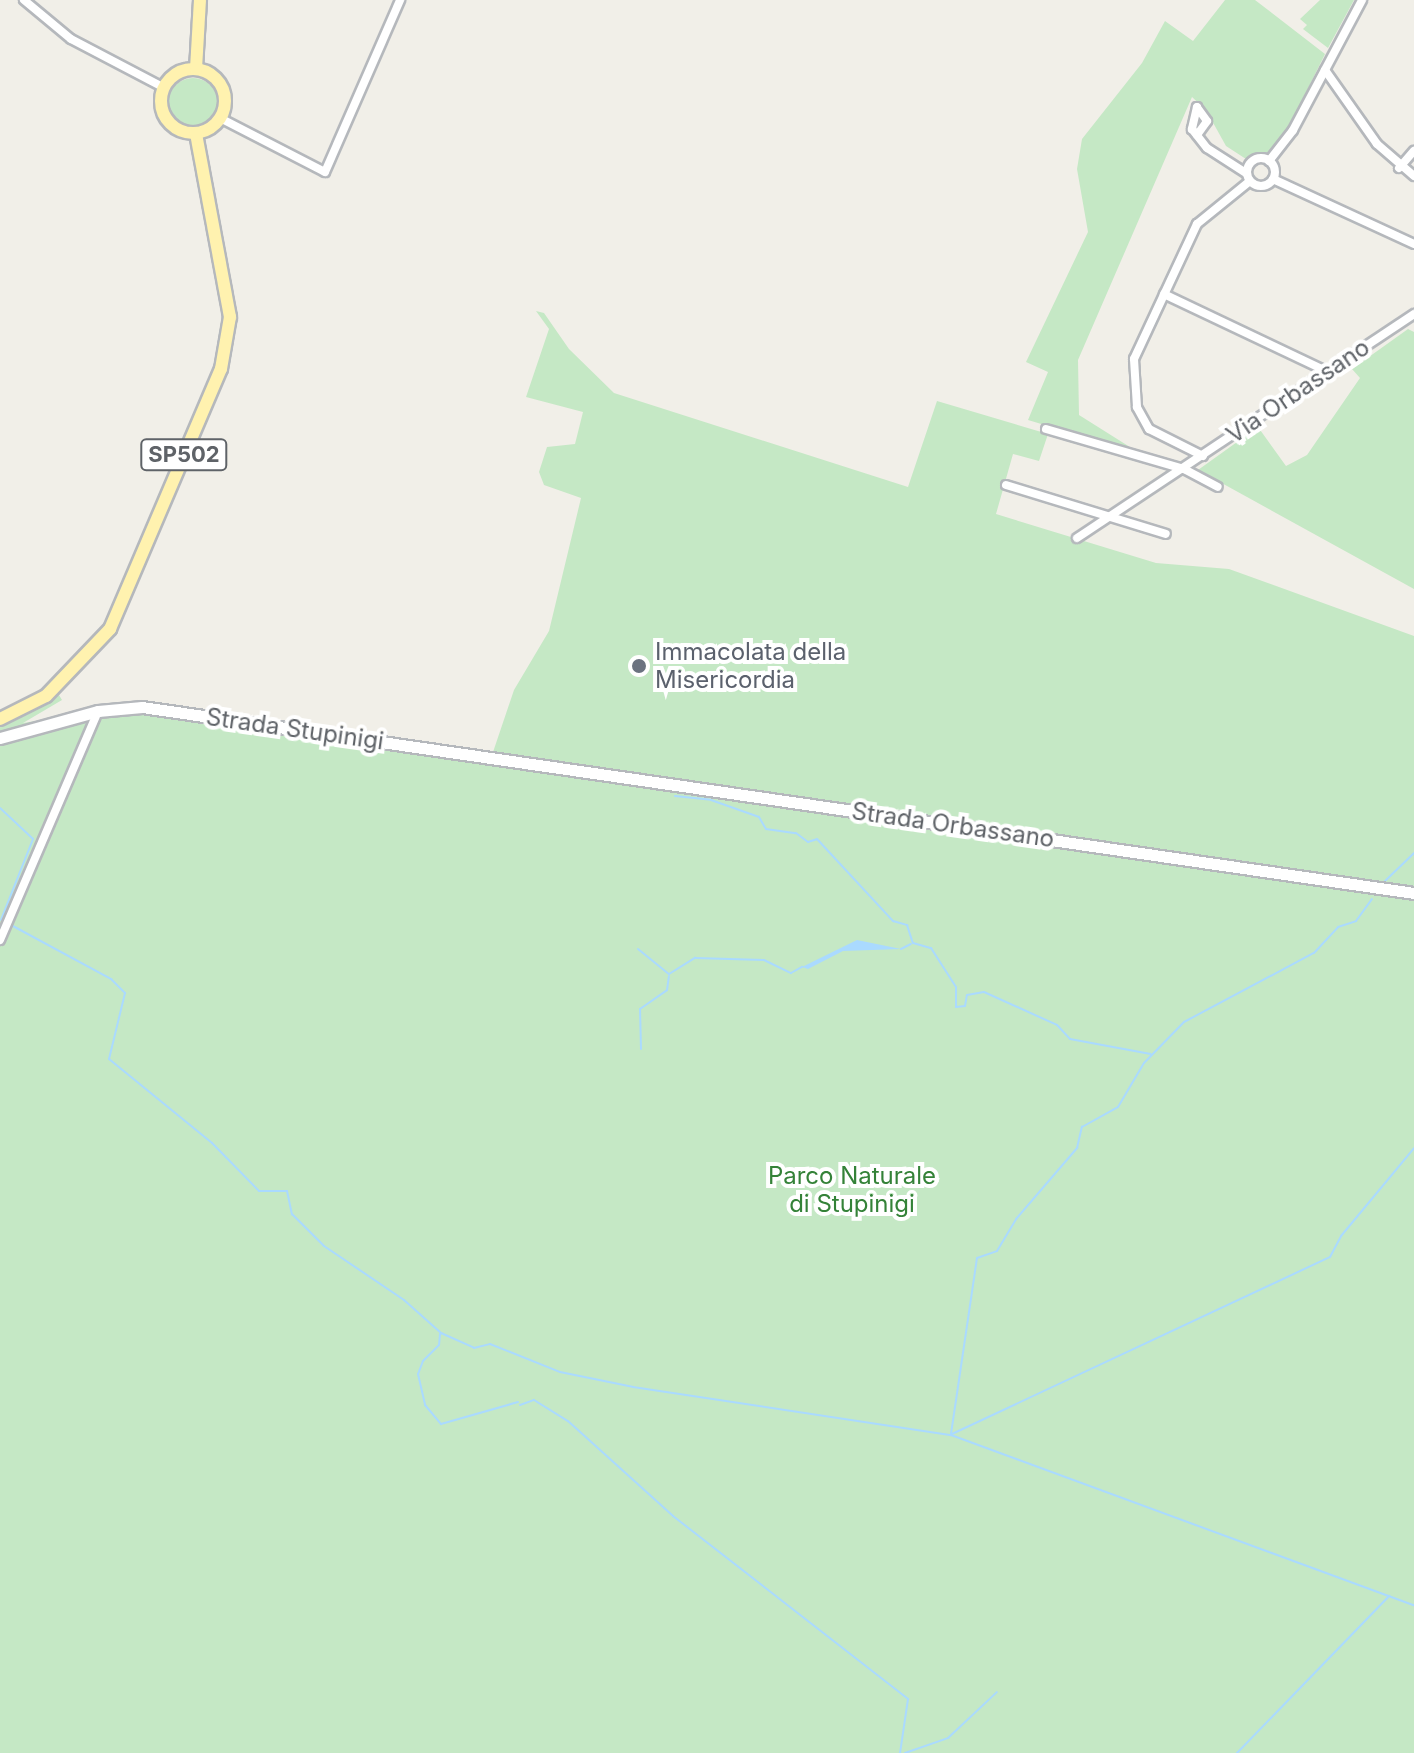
<!DOCTYPE html>
<style>
body{margin:0}
#map{position:relative;width:1414px;height:1753px;overflow:hidden;background:#f1efe8;font-family:Inter,sans-serif}
div>[style]{position:absolute}
[style*='--x']{left:calc(var(--x)*1px);top:calc(var(--y)*1px);width:calc(var(--w)*1px);rotate:calc(var(--a)*1deg)}
.green>*{inset:0;background:#c5e8c5}
.round{border-radius:50%}
.water>*{inset:0;background:#aadaff}
.stream>*{height:2px;margin:-1px;padding:0 1px;transform-origin:1px;border-radius:1px;background:#aadaff}
.roads{filter:drop-shadow(2px 0 #b5b8bc) drop-shadow(-2px 0 #b5b8bc) drop-shadow(0 2px #b5b8bc) drop-shadow(0 -2px #b5b8bc)}
.minor>*{height:8px;margin:-4px;padding:0 4px;transform-origin:4px;border-radius:4px;background:#fff}
.minor>.ring{margin:-4px;padding:0;box-sizing:content-box;background:none;border:8px solid #fff;border-radius:50%}
.secondary>*{height:11px;margin:-5.5px;padding:0 5.5px;transform-origin:5.5px;border-radius:5.5px;background:#fff}
.primary>*{height:12px;margin:-6px;padding:0 6px;transform-origin:6px;border-radius:6px;background:#fff2af}
.primary>.ring{margin:-6px;padding:0;box-sizing:content-box;background:none;border:12px solid #fff2af;border-radius:50%}
.dots>*{width:22px;height:22px;translate:-50% -50%;box-sizing:border-box;border:4px solid #fff;border-radius:50%}
span{translate:-50% -50%;white-space:nowrap;text-align:center;line-height:1.15;-webkit-text-stroke:8px #fff;paint-order:stroke}
.shield-label span{padding:2px 6px;background:#fff;border:2px solid;border-radius:6px;-webkit-text-stroke-width:0}
.shield-label{font-size:22px;color:#5f6368;font-weight:700}
.street-label{font-size:24px;color:#5f6368}
.worship-label{font-size:24px;color:#5b616d}
.left{translate:0 -50%;text-align:left}
.park-label{font-size:24px;color:#348238}
</style>
<div id="map">
<div class="green">
<div style="clip-path:polygon(1225px 0,1255px 0,1325px 54px,1286px 133px,1267px 154px,1246px 159px,1226px 146px,1206px 110px,1192px 97px,1078px 360px,1079px 415px,1141px 454px,1028px 420px,1048px 372px,1026px 362px,1088px 232px,1077px 169px,1082px 139px,1142px 63px,1165px 21px,1193px 41px)"></div>
<div style="clip-path:polygon(1320px 0,1354px 0,1328px 48px,1303px 29px,1307px 25px,1300px 19px)"></div>
<div class="round" style="left:168px;top:78px;width:50px;height:50px"></div>
<div style="clip-path:polygon(536px 311px,544px 313px,569px 349px,614px 393px,908px 487px,937px 401px,1048px 434px,1039px 461px,1013px 454px,996px 514px,1156px 563px,1229px 569px,1414px 636px,1414px 1753px,0 1753px,0 725px,59px 695px,62px 700px,23px 723px,123px 707px,491px 758px,514px 690px,549px 631px,581px 498px,544px 485px,539px 472px,547px 447px,575px 444px,583px 412px,526px 397px,549px 329px)"></div>
<div style="clip-path:polygon(1408px 329px,1414px 332px,1414px 589px,1198px 470px,1258px 427px,1286px 466px,1307px 455px,1360px 378px,1352px 369px)"></div>
</div>
<div class="water">
<div style="clip-path:polygon(857px 940px,901px 949px,843px 951px,808px 969px,802px 967px)"></div>
</div>
<div class="stream">
<div style="--x:675;--y:796;--w:36;--a:6"></div>
<div style="--x:711;--y:800;--w:51;--a:19.5"></div>
<div style="--x:759;--y:817;--w:14;--a:60"></div>
<div style="--x:766;--y:829;--w:30;--a:8"></div>
<div style="--x:796;--y:833;--w:15;--a:37"></div>
<div style="--x:808;--y:842;--w:9;--a:-18"></div>
<div style="--x:817;--y:839;--w:112;--a:47.2"></div>
<div style="--x:893;--y:921;--w:15;--a:16"></div>
<div style="--x:907;--y:925;--w:19;--a:72"></div>
<div style="--x:913;--y:943;--w:19;--a:16"></div>
<div style="--x:931;--y:948;--w:46;--a:57.3"></div>
<div style="--x:956;--y:987;--w:20;--a:90"></div>
<div style="--x:956;--y:1007;--w:9;--a:-6"></div>
<div style="--x:965;--y:1006;--w:11;--a:-80"></div>
<div style="--x:967;--y:995;--w:17;--a:-10"></div>
<div style="--x:984;--y:992;--w:80;--a:24.3"></div>
<div style="--x:1057;--y:1025;--w:19;--a:47"></div>
<div style="--x:1070;--y:1039;--w:82;--a:10.5"></div>
<div style="--x:0;--y:808;--w:45;--a:43.2"></div>
<div style="--x:33;--y:839;--w:87;--a:111.6"></div>
<div style="--x:1385;--y:881;--w:40;--a:-44"></div>
<div style="--x:11;--y:925;--w:114;--a:28.4"></div>
<div style="--x:111;--y:979;--w:20;--a:45"></div>
<div style="--x:125;--y:993;--w:68;--a:103.6"></div>
<div style="--x:109;--y:1059;--w:133;--a:39.2"></div>
<div style="--x:212;--y:1143;--w:67;--a:45.6"></div>
<div style="--x:259;--y:1191;--w:28;--a:0"></div>
<div style="--x:287;--y:1191;--w:24;--a:78"></div>
<div style="--x:292;--y:1214;--w:45;--a:45"></div>
<div style="--x:324;--y:1246;--w:97;--a:34"></div>
<div style="--x:404;--y:1300;--w:50;--a:41.7"></div>
<div style="--x:441;--y:1333;--w:36;--a:24"></div>
<div style="--x:474;--y:1348;--w:16;--a:-14"></div>
<div style="--x:490;--y:1344;--w:75;--a:21.8"></div>
<div style="--x:560;--y:1372;--w:75;--a:11.6"></div>
<div style="--x:633;--y:1387;--w:322;--a:8.6"></div>
<div style="--x:951;--y:1435;--w:493;--a:20.2"></div>
<div style="--x:638;--y:949;--w:40;--a:39"></div>
<div style="--x:669;--y:974;--w:31;--a:-32"></div>
<div style="--x:695;--y:958;--w:69;--a:1.7"></div>
<div style="--x:764;--y:960;--w:30;--a:26"></div>
<div style="--x:791;--y:973;--w:13;--a:-29"></div>
<div style="--x:901;--y:949;--w:11;--a:-27"></div>
<div style="--x:641;--y:1049;--w:40;--a:-91.4"></div>
<div style="--x:640;--y:1009;--w:33;--a:-35"></div>
<div style="--x:667;--y:990;--w:14;--a:-82"></div>
<div style="--x:440;--y:1334;--w:11;--a:95"></div>
<div style="--x:439;--y:1345;--w:23;--a:135"></div>
<div style="--x:423;--y:1361;--w:14;--a:111"></div>
<div style="--x:418;--y:1374;--w:32;--a:77"></div>
<div style="--x:425;--y:1405;--w:25;--a:50"></div>
<div style="--x:441;--y:1424;--w:80;--a:-15.9"></div>
<div style="--x:520;--y:1405;--w:15;--a:-20"></div>
<div style="--x:534;--y:1400;--w:40;--a:32"></div>
<div style="--x:568;--y:1421;--w:142;--a:42.1"></div>
<div style="--x:673;--y:1516;--w:298;--a:37.9"></div>
<div style="--x:908;--y:1699;--w:55;--a:98.4"></div>
<div style="--x:951;--y:1434;--w:178;--a:-81.6"></div>
<div style="--x:977;--y:1258;--w:21;--a:-19"></div>
<div style="--x:997;--y:1251;--w:37;--a:-59"></div>
<div style="--x:1016;--y:1219;--w:94;--a:-49.3"></div>
<div style="--x:1077;--y:1148;--w:22;--a:-77"></div>
<div style="--x:1082;--y:1127;--w:41;--a:-29.1"></div>
<div style="--x:1118;--y:1107;--w:51;--a:-59.4"></div>
<div style="--x:1144;--y:1063;--w:57;--a:-45.7"></div>
<div style="--x:1184;--y:1022;--w:147;--a:-28"></div>
<div style="--x:1314;--y:953;--w:35;--a:-47"></div>
<div style="--x:1338;--y:927;--w:19;--a:-18"></div>
<div style="--x:1356;--y:921;--w:27;--a:-54"></div>
<div style="--x:952;--y:1434;--w:417;--a:-25.1"></div>
<div style="--x:1330;--y:1257;--w:24;--a:-62"></div>
<div style="--x:1341;--y:1236;--w:114;--a:-50.3"></div>
<div style="--x:905;--y:1753;--w:46;--a:-19.2"></div>
<div style="--x:948;--y:1738;--w:67;--a:-43.2"></div>
<div style="--x:1237;--y:1753;--w:219;--a:-45.9"></div>
</div>
<div class="roads">
<div class="minor">
<div style="--x:24;--y:0;--w:61;--a:39.7"></div>
<div style="--x:71;--y:39;--w:104;--a:27.6"></div>
<div style="--x:1325;--y:70;--w:90;--a:54.9"></div>
<div style="--x:1377;--y:144;--w:49;--a:40.9"></div>
<div style="--x:220;--y:118;--w:118;--a:27.2"></div>
<div style="--x:325;--y:172;--w:188;--a:-66.4"></div>
<div style="--x:1197;--y:135;--w:17;--a:-54"></div>
<div style="--x:1207;--y:121;--w:17;--a:-126"></div>
<div style="--x:1197;--y:107;--w:23;--a:103"></div>
<div style="--x:1192;--y:129;--w:24;--a:52"></div>
<div style="--x:1207;--y:148;--w:46;--a:32.7"></div>
<div class="ring" style="left:1247px;top:158px;width:20px;height:20px"></div>
<div style="--x:1269;--y:161;--w:39;--a:-52"></div>
<div style="--x:1293;--y:130;--w:147;--a:-62"></div>
<div style="--x:1399;--y:168;--w:23;--a:-49"></div>
<div style="--x:1273;--y:179;--w:155;--a:24.7"></div>
<div style="--x:1164;--y:294;--w:179;--a:25.4"></div>
<div style="--x:1046;--y:429;--w:144;--a:16.2"></div>
<div style="--x:1184;--y:469;--w:38;--a:28"></div>
<div style="--x:1203;--y:456;--w:60;--a:-153.4"></div>
<div style="--x:1149;--y:429;--w:25;--a:-119"></div>
<div style="--x:1137;--y:407;--w:48;--a:-93.6"></div>
<div style="--x:1134;--y:359;--w:149;--a:-65"></div>
<div style="--x:1197;--y:224;--w:68;--a:-39.1"></div>
<div style="--x:1006;--y:485;--w:167;--a:17"></div>
<div style="--x:1077;--y:538;--w:405;--a:-33.6"></div>
<div style="--x:0;--y:940;--w:249;--a:-66.8"></div>
</div>
<div class="secondary">
<div style="--x:0;--y:738;--w:102;--a:-15.4"></div>
<div style="--x:98;--y:711;--w:44;--a:-5.2"></div>
<div style="--x:142;--y:707;--w:1286;--a:8.32"></div>
</div>
<div class="primary">
<div class="ring" style="left:161px;top:69px;width:52px;height:52px"></div>
<div style="--x:196;--y:69;--w:69;--a:-86.7"></div>
<div style="--x:0;--y:719;--w:51;--a:-26.6"></div>
<div style="--x:46;--y:696;--w:93;--a:-46.3"></div>
<div style="--x:110;--y:629;--w:283;--a:-66.9"></div>
<div style="--x:221;--y:369;--w:53;--a:-80.2"></div>
<div style="--x:230;--y:317;--w:187;--a:-100.5"></div>
</div>
</div>
<div class="dots">
<div style="left:639px;top:666px;background:#6b7280"></div>
</div>
<div class="shield-label">
<span style="left:184px;top:455px">SP502</span>
</div>
<div class="street-label">
<span style="left:1298px;top:391px;rotate:-34deg">Via Orbassano</span>
<span style="left:295px;top:729px;rotate:8deg">Strada Stupinigi</span>
<span style="left:953px;top:825px;rotate:8deg">Strada Orbassano</span>
</div>
<div class="worship-label">
<span class="left" style="left:655px;top:666px">Immacolata della<br>Misericordia</span>
</div>
<div class="park-label">
<span style="left:852px;top:1190px">Parco Naturale<br>di Stupinigi</span>
</div>
</div>
